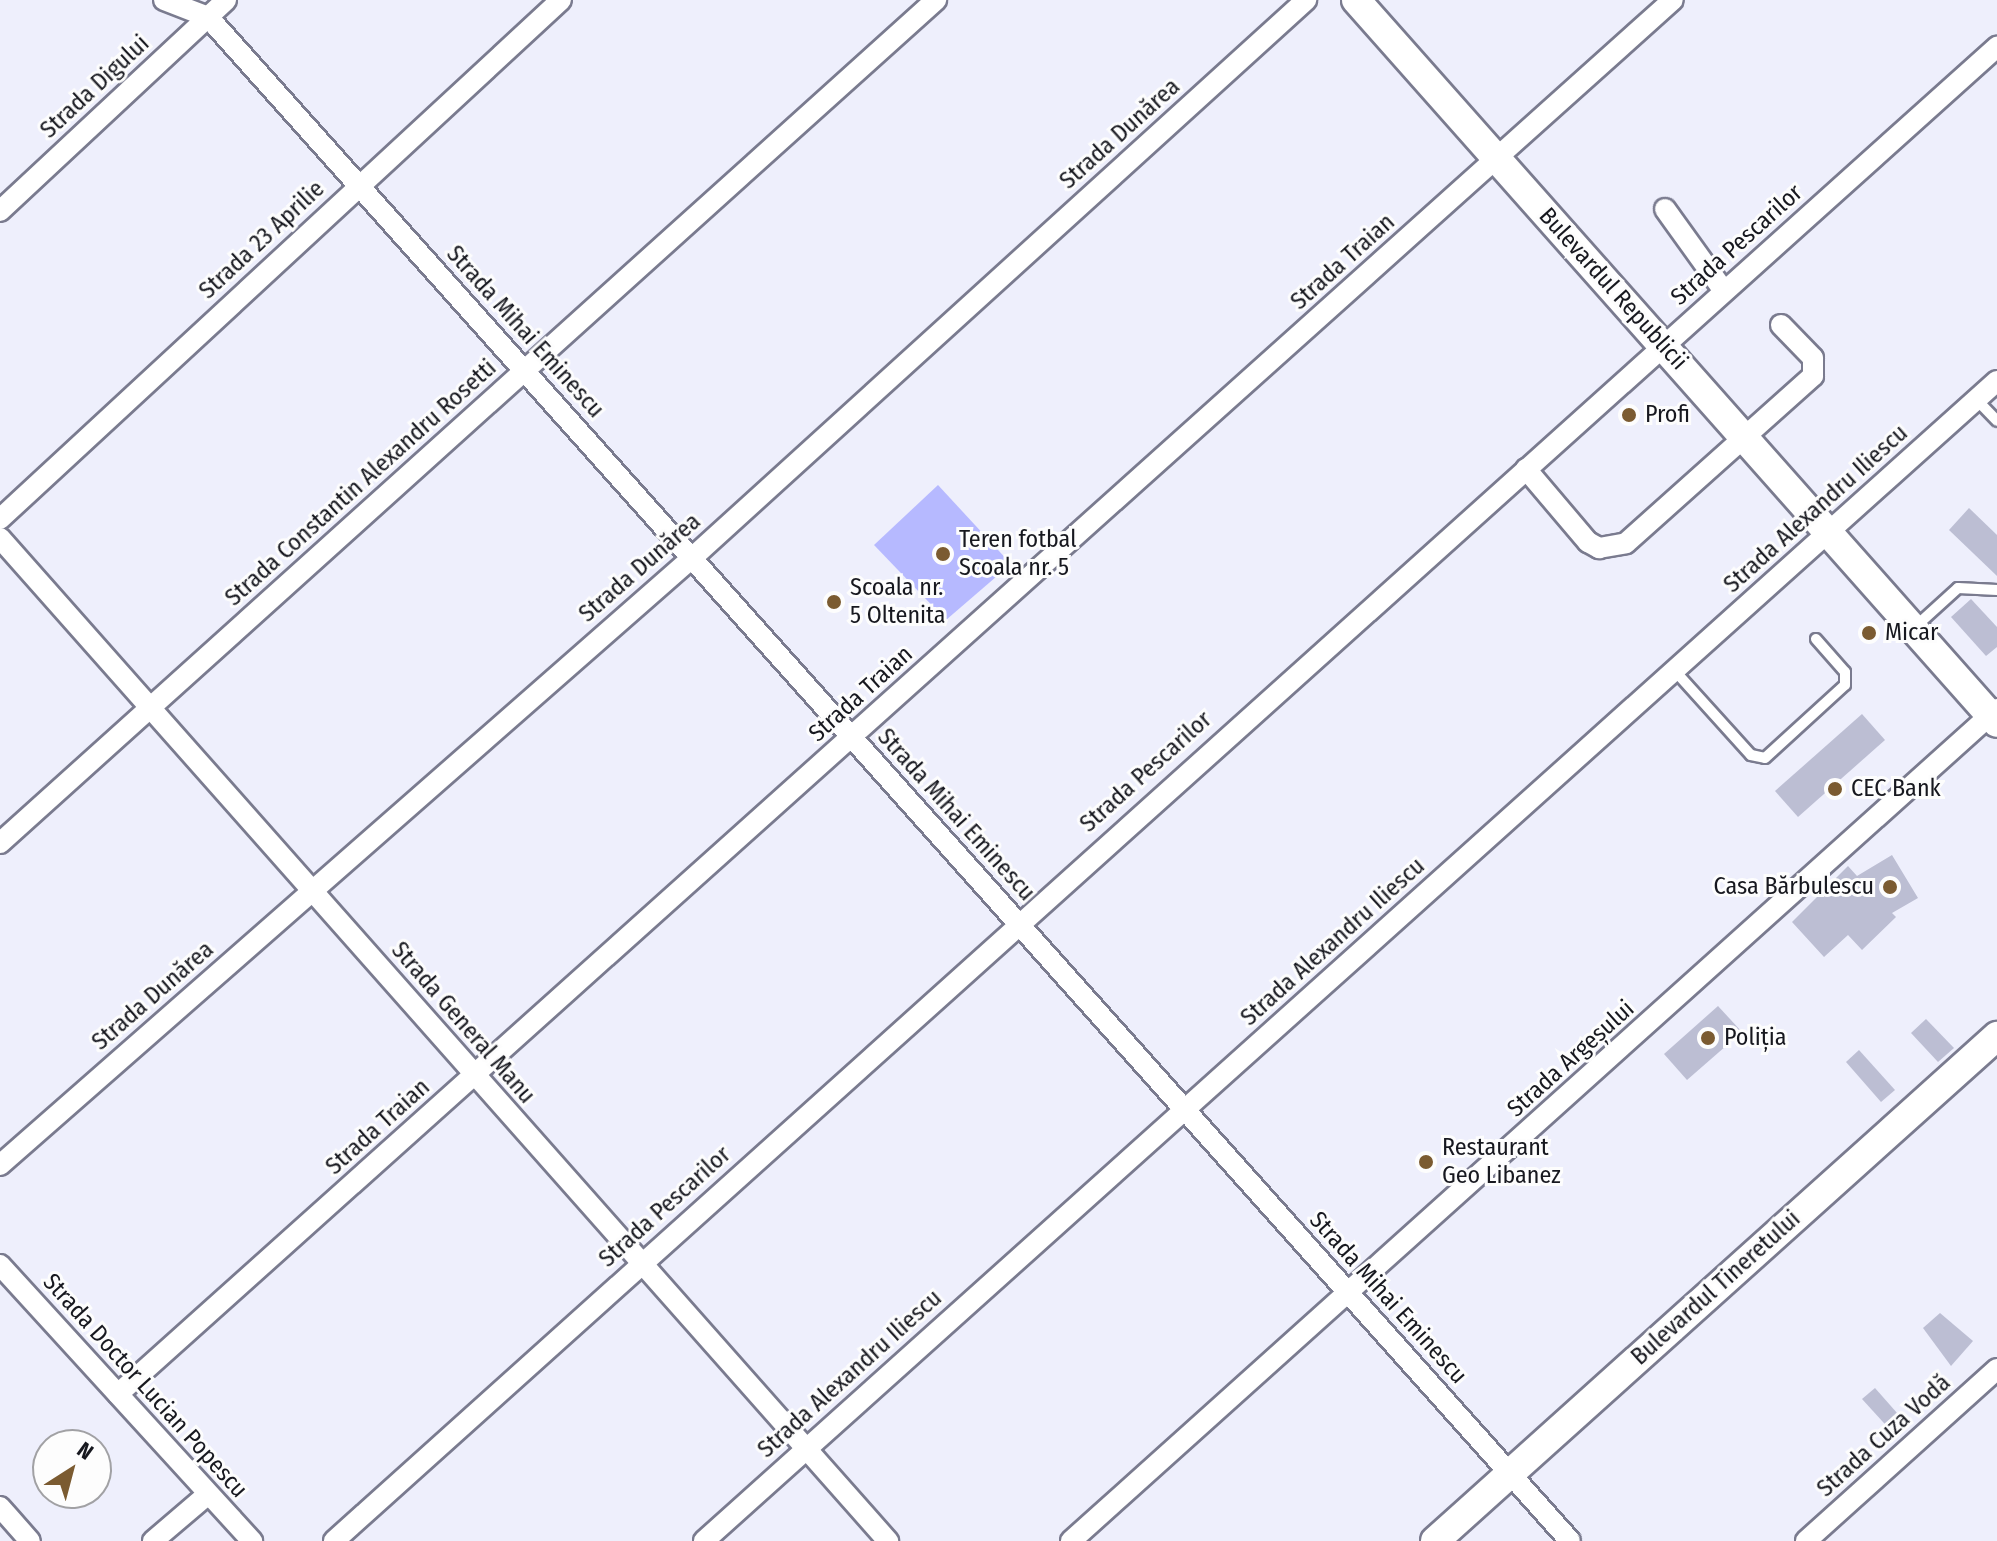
<!DOCTYPE html>
<meta charset="utf-8">
<style>
body{margin:0}
#map{position:relative;width:1997px;height:1541px;overflow:hidden;background:#eeeffc;font-family:"Fira Sans Condensed",sans-serif}
div>[style]{position:absolute}
[style*='--x']{left:calc(var(--x)*1px);top:calc(var(--y)*1px);width:calc(var(--w)*1px);rotate:calc(var(--a)*1deg)}
.green>*{inset:0;background:#b6b9ff}
.building>*{inset:0;background:#bcbed3}
.roads{filter:drop-shadow(2px 0 #7a7b8f) drop-shadow(-2px 0 #7a7b8f) drop-shadow(0 2px #7a7b8f) drop-shadow(0 -2px #7a7b8f)}
.lane>*{height:10px;margin:-5px;padding:0 5px;transform-origin:5px;border-radius:5px;background:#fff}
.street>*{height:20px;margin:-10px;padding:0 10px;transform-origin:10px;border-radius:10px;background:#fff}
.secondary>*{height:28px;margin:-14px;padding:0 14px;transform-origin:14px;border-radius:14px;background:#fff}
.dots>*{width:22px;height:22px;translate:-50% -50%;box-sizing:border-box;border:4px solid #fdfdfd;border-radius:50%}
span{translate:-50% -50%;white-space:nowrap;text-align:center;line-height:1.15;-webkit-text-stroke:6px #fdfdfd;paint-order:stroke}
.street-label{font-size:24px;color:#17181f}
.poi-label{font-size:24px;color:#17181f}
.left{translate:0 -50%;text-align:left}
.right{translate:-100% -50%;text-align:right}
.north{position:absolute;left:32px;top:1429px;width:80px;height:80px;box-sizing:border-box;background:#fdfdfd;border:2px solid #a1a1a4;border-radius:50%;rotate:36deg;font-size:22px;font-weight:700;line-height:32px;text-align:center;color:#17181f}
.north::after{content:'';display:block;margin:auto;width:28px;height:36px;background:#7b5b31;clip-path:polygon(50% 0,100% 100%,50% 72%,0 100%)}
</style>
<div id="map">
<div class="green">
<div style="clip-path:polygon(938px 485px,1011px 564px,946px 620px,874px 545px)"></div>
</div>
<div class="building">
<div style="clip-path:polygon(1969px 508px,1997px 535px,1997px 576px,1949px 530px)"></div>
<div style="clip-path:polygon(1971px 599px,1997px 627px,1997px 647px,1986px 656px,1951px 617px)"></div>
<div style="clip-path:polygon(1862px 714px,1885px 740px,1798px 817px,1775px 791px)"></div>
<div style="clip-path:polygon(1892px 855px,1918px 898px,1892px 913px,1896px 917px,1862px 950px,1848px 935px,1824px 957px,1792px 922px,1848px 866px,1857px 876px)"></div>
<div style="clip-path:polygon(1718px 1006px,1742px 1032px,1687px 1080px,1664px 1054px)"></div>
<div style="clip-path:polygon(1926px 1019px,1954px 1048px,1938px 1062px,1911px 1033px)"></div>
<div style="clip-path:polygon(1859px 1050px,1895px 1090px,1881px 1102px,1846px 1062px)"></div>
<div style="clip-path:polygon(1940px 1313px,1973px 1341px,1951px 1366px,1923px 1328px)"></div>
<div style="clip-path:polygon(1875px 1388px,1905px 1422px,1893px 1433px,1862px 1399px)"></div>
</div>
<div class="roads">
<div class="lane">
<div style="--x:1977;--y:400;--w:29;--a:46"></div>
<div style="--x:1915;--y:627;--w:58;--a:-42.2"></div>
<div style="--x:1958;--y:588;--w:39;--a:3"></div>
<div style="--x:1675;--y:671;--w:113;--a:47.9"></div>
<div style="--x:1751;--y:755;--w:14;--a:12"></div>
<div style="--x:1765;--y:758;--w:108;--a:-42.4"></div>
<div style="--x:1845;--y:685;--w:13;--a:-90"></div>
<div style="--x:1845;--y:672;--w:44;--a:-131.3"></div>
</div>
<div class="street">
<div style="--x:164;--y:0;--w:47;--a:21.1"></div>
<div style="--x:208;--y:17;--w:13;--a:48"></div>
<div style="--x:217;--y:27;--w:2030;--a:48.21"></div>
<div style="--x:1665;--y:209;--w:101;--a:54.3"></div>
<div style="--x:0;--y:211;--w:309;--a:-43"></div>
<div style="--x:1526;--y:469;--w:96;--a:49.7"></div>
<div style="--x:1588;--y:542;--w:13;--a:29"></div>
<div style="--x:1599;--y:548;--w:27;--a:-10"></div>
<div style="--x:1626;--y:543;--w:251;--a:-41.8"></div>
<div style="--x:1813;--y:376;--w:18;--a:-90"></div>
<div style="--x:1813;--y:358;--w:46;--a:-134.1"></div>
<div style="--x:0;--y:519;--w:764;--a:-42.77"></div>
<div style="--x:0;--y:538;--w:1340;--a:48.48"></div>
<div style="--x:0;--y:843;--w:1260;--a:-42.01"></div>
<div style="--x:0;--y:1165;--w:920;--a:-41.26"></div>
<div style="--x:692;--y:558;--w:830;--a:-42.26"></div>
<div style="--x:0;--y:1265;--w:374;--a:47.6"></div>
<div style="--x:118;--y:1394;--w:2088;--a:-41.88"></div>
<div style="--x:0;--y:1507;--w:45;--a:48.6"></div>
<div style="--x:153;--y:1541;--w:71;--a:-40.4"></div>
<div style="--x:334;--y:1541;--w:2236;--a:-41.94"></div>
<div style="--x:704;--y:1541;--w:1737;--a:-41.9"></div>
<div style="--x:1071;--y:1541;--w:1245;--a:-41.94"></div>
<div style="--x:1806;--y:1541;--w:257;--a:-42"></div>
</div>
<div class="secondary">
<div style="--x:1356;--y:0;--w:966;--a:48.44"></div>
<div style="--x:1435;--y:1541;--w:756;--a:-41.94"></div>
</div>
</div>
<div class="dots">
<div style="left:1629px;top:415px;background:#7b5b31"></div>
<div style="left:943px;top:554px;background:#7b5b31"></div>
<div style="left:834px;top:602px;background:#7b5b31"></div>
<div style="left:1869px;top:633px;background:#7b5b31"></div>
<div style="left:1835px;top:789px;background:#7b5b31"></div>
<div style="left:1890px;top:887px;background:#7b5b31"></div>
<div style="left:1708px;top:1038px;background:#7b5b31"></div>
<div style="left:1426px;top:1162px;background:#7b5b31"></div>
</div>
<div class="street-label">
<span style="left:95px;top:87px;rotate:-43deg">Strada Digului</span>
<span style="left:1120px;top:134px;rotate:-42deg">Strada Dunărea</span>
<span style="left:262px;top:240px;rotate:-43deg">Strada 23 Aprilie</span>
<span style="left:1737px;top:245px;rotate:-42deg">Strada Pescarilor</span>
<span style="left:1343px;top:262px;rotate:-42deg">Strada Traian</span>
<span style="left:1613px;top:289px;rotate:48deg">Bulevardul Republicii</span>
<span style="left:525px;top:332px;rotate:48deg">Strada Mihai Eminescu</span>
<span style="left:361px;top:483px;rotate:-42deg">Strada Constantin Alexandru Rosetti</span>
<span style="left:1816px;top:509px;rotate:-42deg">Strada Alexandru Iliescu</span>
<span style="left:640px;top:568px;rotate:-41deg">Strada Dunărea</span>
<span style="left:861px;top:694px;rotate:-42deg">Strada Traian</span>
<span style="left:1146px;top:772px;rotate:-42deg">Strada Pescarilor</span>
<span style="left:956px;top:815px;rotate:48deg">Strada Mihai Eminescu</span>
<span style="left:1333px;top:942px;rotate:-42deg">Strada Alexandru Iliescu</span>
<span style="left:153px;top:996px;rotate:-41deg">Strada Dunărea</span>
<span style="left:463px;top:1023px;rotate:49deg">Strada General Manu</span>
<span style="left:1571px;top:1059px;rotate:-42deg">Strada Argeșului</span>
<span style="left:378px;top:1127px;rotate:-42deg">Strada Traian</span>
<span style="left:665px;top:1207px;rotate:-42deg">Strada Pescarilor</span>
<span style="left:1716px;top:1288px;rotate:-42deg">Bulevardul Tineretului</span>
<span style="left:1388px;top:1298px;rotate:48deg">Strada Mihai Eminescu</span>
<span style="left:850px;top:1374px;rotate:-42deg">Strada Alexandru Iliescu</span>
<span style="left:145px;top:1386px;rotate:48deg">Strada Doctor Lucian Popescu</span>
<span style="left:1884px;top:1436px;rotate:-42deg">Strada Cuza Vodă</span>
</div>
<div class="poi-label">
<span class="left" style="left:1645px;top:415px">Profi</span>
<span class="left" style="left:959px;top:554px">Teren fotbal<br>Scoala nr. 5</span>
<span class="left" style="left:850px;top:602px">Scoala nr.<br>5 Oltenita</span>
<span class="left" style="left:1885px;top:633px">Micar</span>
<span class="left" style="left:1851px;top:789px">CEC Bank</span>
<span class="right" style="left:1874px;top:887px">Casa Bărbulescu</span>
<span class="left" style="left:1724px;top:1038px">Poliția</span>
<span class="left" style="left:1442px;top:1162px">Restaurant<br>Geo Libanez</span>
</div>
<div class="north">N</div>
</div>
